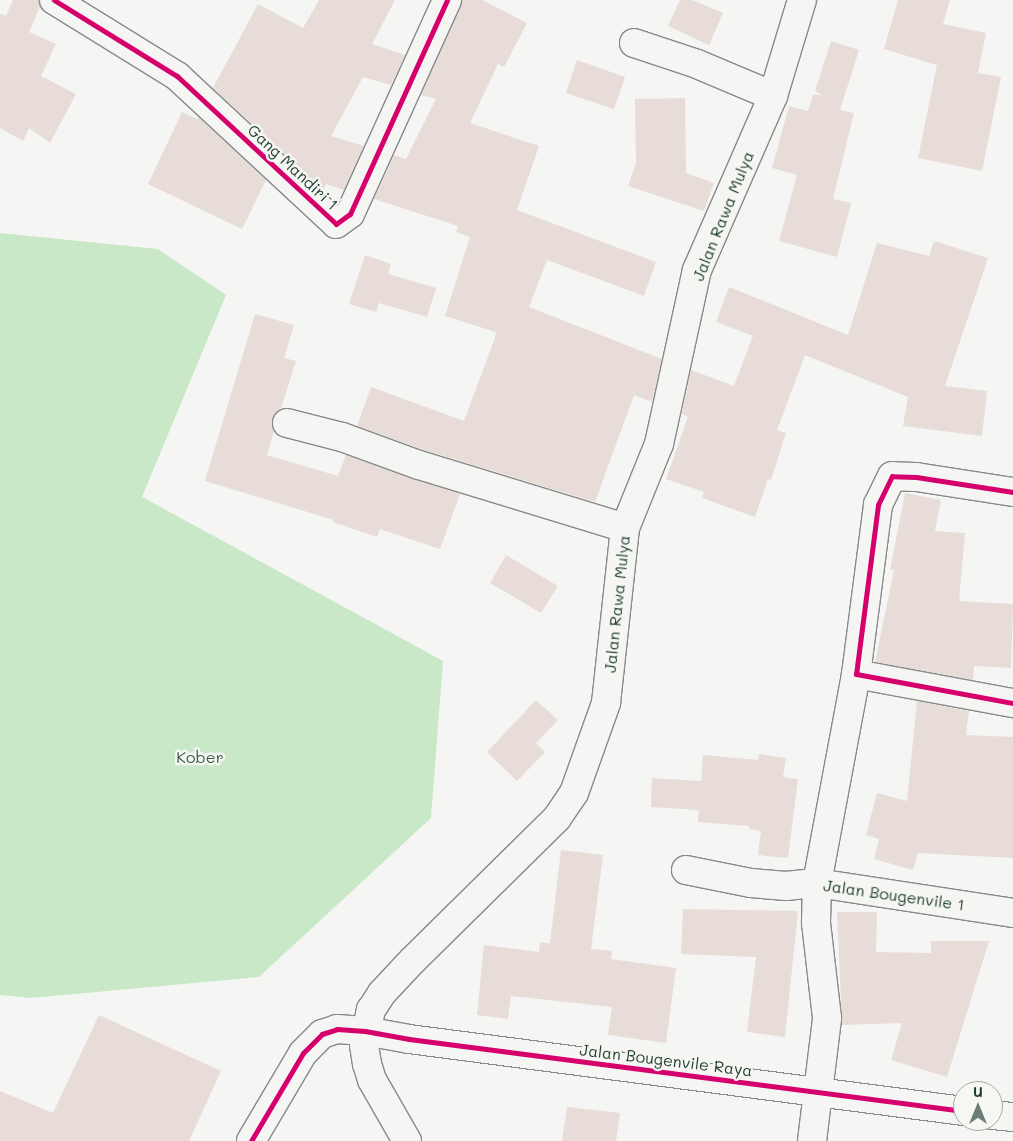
<!DOCTYPE html>
<style>
body{margin:0}
#map{position:relative;width:1013px;height:1141px;overflow:hidden;background:#f5f5f3;font-family:Mali,sans-serif}
div>[style]{position:absolute}
[style*='--x']{left:calc(var(--x)*1px);top:calc(var(--y)*1px);width:calc(var(--w)*1px);rotate:calc(var(--a)*1deg)}
.green>*{inset:0;background:#c9e8c7}
.building>*{inset:0;background:#e7dcd8}
.roads{filter:drop-shadow(1px 0 #858a88) drop-shadow(-1px 0 #858a88) drop-shadow(0 1px #858a88) drop-shadow(0 -1px #858a88)}
.street>*{height:28px;margin:-14px;padding:0 14px;transform-origin:14px;border-radius:14px;background:#f5f5f3}
.secondary>*{height:28px;margin:-14px;padding:0 14px;transform-origin:14px;border-radius:14px;background:#f5f5f3}
.cycleway>*{height:5px;margin:-2.5px;padding:0 2.5px;transform-origin:2.5px;border-radius:2.5px;background:#d6006c}
span{translate:-50% -50%;white-space:nowrap;text-align:center;line-height:1.15;-webkit-text-stroke:5px #f6f6f2;paint-order:stroke}
.street-label{font-size:16px;color:#1f3d34}
.park-label{font-size:16px;color:#3a5d4a}
.north{position:absolute;left:953px;top:1081px;width:50px;height:50px;box-sizing:border-box;background:#f6f6f2;border:1px solid #a0aca6;border-radius:50%;rotate:0deg;font-size:14px;font-weight:700;line-height:20px;text-align:center;color:#1f3d34}
.north::after{content:'';display:block;margin:auto;width:18px;height:22px;background:#6a7d77;clip-path:polygon(50% 0,100% 100%,50% 72%,0 100%)}
</style>
<div id="map">
<div class="green">
<div style="clip-path:polygon(0 233px,158px 249px,226px 295px,142px 497px,443px 661px,431px 818px,259px 977px,31px 998px,0 995px)"></div>
</div>
<div class="building">
<div style="clip-path:polygon(13px 0,38px 0,40px 7px,29px 32px,56px 44px,41px 76px,76px 94px,50px 143px,29px 128px,23px 141px,0 128px,0 14px,6px 16px)"></div>
<div style="clip-path:polygon(319px 0,395px 0,372px 44px,405px 55px,391px 85px,363px 77px,331px 136px,364px 146px,344px 190px,326px 184px,323px 190px,213px 88px,258px 4px,303px 28px)"></div>
<div style="clip-path:polygon(462px 0,482px 0,527px 23px,504px 67px,498px 64px,470px 123px,539px 146px,517px 210px,656px 262px,644px 296px,547px 260px,529px 307px,662px 359px,652px 402px,634px 395px,595px 502px,424px 450px,357px 426px,371px 387px,464px 421px,495px 338px,496px 332px,445px 316px,470px 237px,456px 232px,458px 226px,374px 199px,394px 155px,406px 159px,436px 99px,421px 95px)"></div>
<div style="clip-path:polygon(680px 0,692px 0,723px 13px,709px 45px,668px 26px)"></div>
<div style="clip-path:polygon(898px 0,950px 0,943px 24px,986px 33px,978px 73px,1001px 77px,982px 171px,918px 158px,937px 65px,884px 49px)"></div>
<div style="clip-path:polygon(831px 41px,859px 50px,840px 110px,854px 113px,833px 199px,851px 203px,837px 257px,779px 241px,797px 175px,772px 168px,789px 106px,808px 111px,813px 95px,822px 95px,815px 91px)"></div>
<div style="clip-path:polygon(577px 60px,625px 77px,614px 109px,566px 93px)"></div>
<div style="clip-path:polygon(685px 98px,686px 173px,714px 183px,704px 211px,628px 186px,636px 163px,635px 99px)"></div>
<div style="clip-path:polygon(182px 112px,197px 119px,198px 117px,266px 180px,242px 229px,148px 184px)"></div>
<div style="clip-path:polygon(934px 241px,988px 258px,945px 386px,987px 391px,982px 436px,903px 426px,908px 397px,805px 355px,777px 430px,786px 433px,771px 480px,768px 479px,755px 517px,702px 498px,704px 492px,666px 479px,688px 417px,682px 414px,691px 370px,734px 386px,753px 336px,716px 322px,729px 287px,848px 335px,877px 243px,929px 256px)"></div>
<div style="clip-path:polygon(365px 255px,391px 264px,388px 274px,436px 288px,427px 317px,379px 303px,376px 312px,349px 304px)"></div>
<div style="clip-path:polygon(255px 314px,294px 325px,284px 358px,296px 361px,284px 399px,280px 410px,272px 419px,274px 431px,267px 455px,338px 476px,346px 455px,460px 494px,440px 549px,380px 529px,377px 537px,333px 522px,334px 520px,205px 481px)"></div>
<div style="clip-path:polygon(905px 493px,941px 500px,935px 531px,965px 533px,959px 601px,1013px 604px,1011px 668px,974px 666px,973px 680px,875px 662px,894px 570px,890px 570px)"></div>
<div style="clip-path:polygon(506px 555px,558px 586px,541px 613px,490px 583px)"></div>
<div style="clip-path:polygon(536px 700px,558px 720px,536px 743px,545px 752px,517px 781px,487px 752px)"></div>
<div style="clip-path:polygon(917px 701px,969px 711px,966px 735px,1013px 737px,1013px 858px,918px 853px,913px 870px,874px 859px,879px 839px,866px 835px,877px 793px,907px 801px)"></div>
<div style="clip-path:polygon(759px 754px,786px 758px,783px 777px,798px 779px,788px 858px,758px 855px,761px 831px,749px 829px,749px 826px,698px 822px,699px 810px,651px 807px,652px 778px,701px 781px,703px 755px,758px 760px)"></div>
<div style="clip-path:polygon(561px 850px,603px 855px,591px 949px,612px 951px,611px 959px,676px 968px,666px 1043px,608px 1035px,612px 1007px,511px 996px,508px 1019px,477px 1015px,484px 945px,539px 952px,540px 942px,550px 944px)"></div>
<div style="clip-path:polygon(683px 909px,798px 911px,785px 1037px,747px 1032px,756px 957px,681px 954px)"></div>
<div style="clip-path:polygon(837px 912px,877px 912px,876px 952px,931px 953px,931px 941px,989px 941px,947px 1077px,891px 1060px,902px 1023px,842px 1025px)"></div>
<div style="clip-path:polygon(99px 1015px,221px 1071px,189px 1141px,0 1141px,0 1091px,53px 1113px)"></div>
<div style="clip-path:polygon(567px 1107px,620px 1113px,616px 1141px,562px 1141px)"></div>
</div>
<div class="roads">
<div class="street">
<div style="--x:54;--y:0;--w:145;--a:31.7"></div>
<div style="--x:177;--y:76;--w:217;--a:42.9"></div>
<div style="--x:336;--y:224;--w:17;--a:-36"></div>
<div style="--x:350;--y:214;--w:235;--a:-65.6"></div>
<div style="--x:634;--y:43;--w:66;--a:18.4"></div>
<div style="--x:697;--y:64;--w:82;--a:22.8"></div>
<div style="--x:287;--y:423;--w:57;--a:14.3"></div>
<div style="--x:342;--y:437;--w:82;--a:20"></div>
<div style="--x:419;--y:465;--w:215;--a:17"></div>
<div style="--x:1013;--y:492;--w:98;--a:-171.2"></div>
<div style="--x:916;--y:477;--w:24;--a:-178"></div>
<div style="--x:892;--y:476;--w:32;--a:116"></div>
<div style="--x:878;--y:505;--w:170;--a:97.4"></div>
<div style="--x:856;--y:674;--w:160;--a:10.5"></div>
<div style="--x:686;--y:870;--w:66;--a:11.3"></div>
<div style="--x:751;--y:883;--w:35;--a:5"></div>
<div style="--x:786;--y:886;--w:31;--a:-6"></div>
<div style="--x:817;--y:883;--w:198;--a:8.7"></div>
<div style="--x:993;--y:1115;--w:20;--a:6"></div>
<div style="--x:251;--y:1141;--w:102;--a:-59.4"></div>
<div style="--x:303;--y:1053;--w:27;--a:-45"></div>
<div style="--x:322;--y:1034;--w:16;--a:-18"></div>
<div style="--x:337;--y:1029;--w:28;--a:4"></div>
<div style="--x:365;--y:1031;--w:45;--a:10.3"></div>
<div style="--x:409;--y:1039;--w:559;--a:7.4"></div>
<div style="--x:812;--y:1141;--w:124;--a:-83"></div>
<div style="--x:827;--y:1018;--w:96;--a:-96.6"></div>
<div style="--x:816;--y:923;--w:40;--a:-88.6"></div>
<div style="--x:817;--y:883;--w:213;--a:-79.4"></div>
</div>
<div class="secondary">
<div style="--x:407;--y:1141;--w:70;--a:-119.8"></div>
<div style="--x:372;--y:1080;--w:17;--a:-107"></div>
<div style="--x:367;--y:1064;--w:19;--a:-99"></div>
<div style="--x:364;--y:1045;--w:36;--a:-79"></div>
<div style="--x:371;--y:1010;--w:20;--a:-57"></div>
<div style="--x:382;--y:993;--w:45;--a:-46.8"></div>
<div style="--x:413;--y:960;--w:202;--a:-44.6"></div>
<div style="--x:557;--y:818;--w:30;--a:-56"></div>
<div style="--x:574;--y:793;--w:96;--a:-70.4"></div>
<div style="--x:606;--y:703;--w:176;--a:-83.8"></div>
<div style="--x:625;--y:528;--w:91;--a:-68"></div>
<div style="--x:659;--y:444;--w:178;--a:-77.7"></div>
<div style="--x:697;--y:270;--w:190;--a:-66.4"></div>
<div style="--x:773;--y:96;--w:100;--a:-73.2"></div>
</div>
</div>
<div class="cycleway">
<div style="--x:54;--y:0;--w:145;--a:31.7"></div>
<div style="--x:177;--y:76;--w:217;--a:42.9"></div>
<div style="--x:336;--y:224;--w:17;--a:-36"></div>
<div style="--x:350;--y:214;--w:235;--a:-65.6"></div>
<div style="--x:1013;--y:492;--w:98;--a:-171.2"></div>
<div style="--x:916;--y:477;--w:24;--a:-178"></div>
<div style="--x:892;--y:476;--w:32;--a:116"></div>
<div style="--x:878;--y:505;--w:170;--a:97.4"></div>
<div style="--x:856;--y:674;--w:160;--a:10.5"></div>
<div style="--x:251;--y:1141;--w:102;--a:-59.4"></div>
<div style="--x:303;--y:1053;--w:27;--a:-45"></div>
<div style="--x:322;--y:1034;--w:16;--a:-18"></div>
<div style="--x:337;--y:1029;--w:28;--a:4"></div>
<div style="--x:365;--y:1031;--w:45;--a:10.3"></div>
<div style="--x:409;--y:1039;--w:559;--a:7.4"></div>
</div>
<div class="street-label">
<span style="left:293px;top:167px;rotate:43deg">Gang Mandiri 1</span>
<span style="left:723px;top:216px;rotate:-68deg">Jalan Rawa Mulya</span>
<span style="left:617px;top:604px;rotate:-84deg">Jalan Rawa Mulya</span>
<span style="left:894px;top:895px;rotate:8deg">Jalan Bougenvile 1</span>
<span style="left:666px;top:1060px;rotate:7deg">Jalan Bougenvile Raya</span>
</div>
<div class="park-label">
<span style="left:200px;top:757px">Kober</span>
</div>
<div class="north">U</div>
</div>
